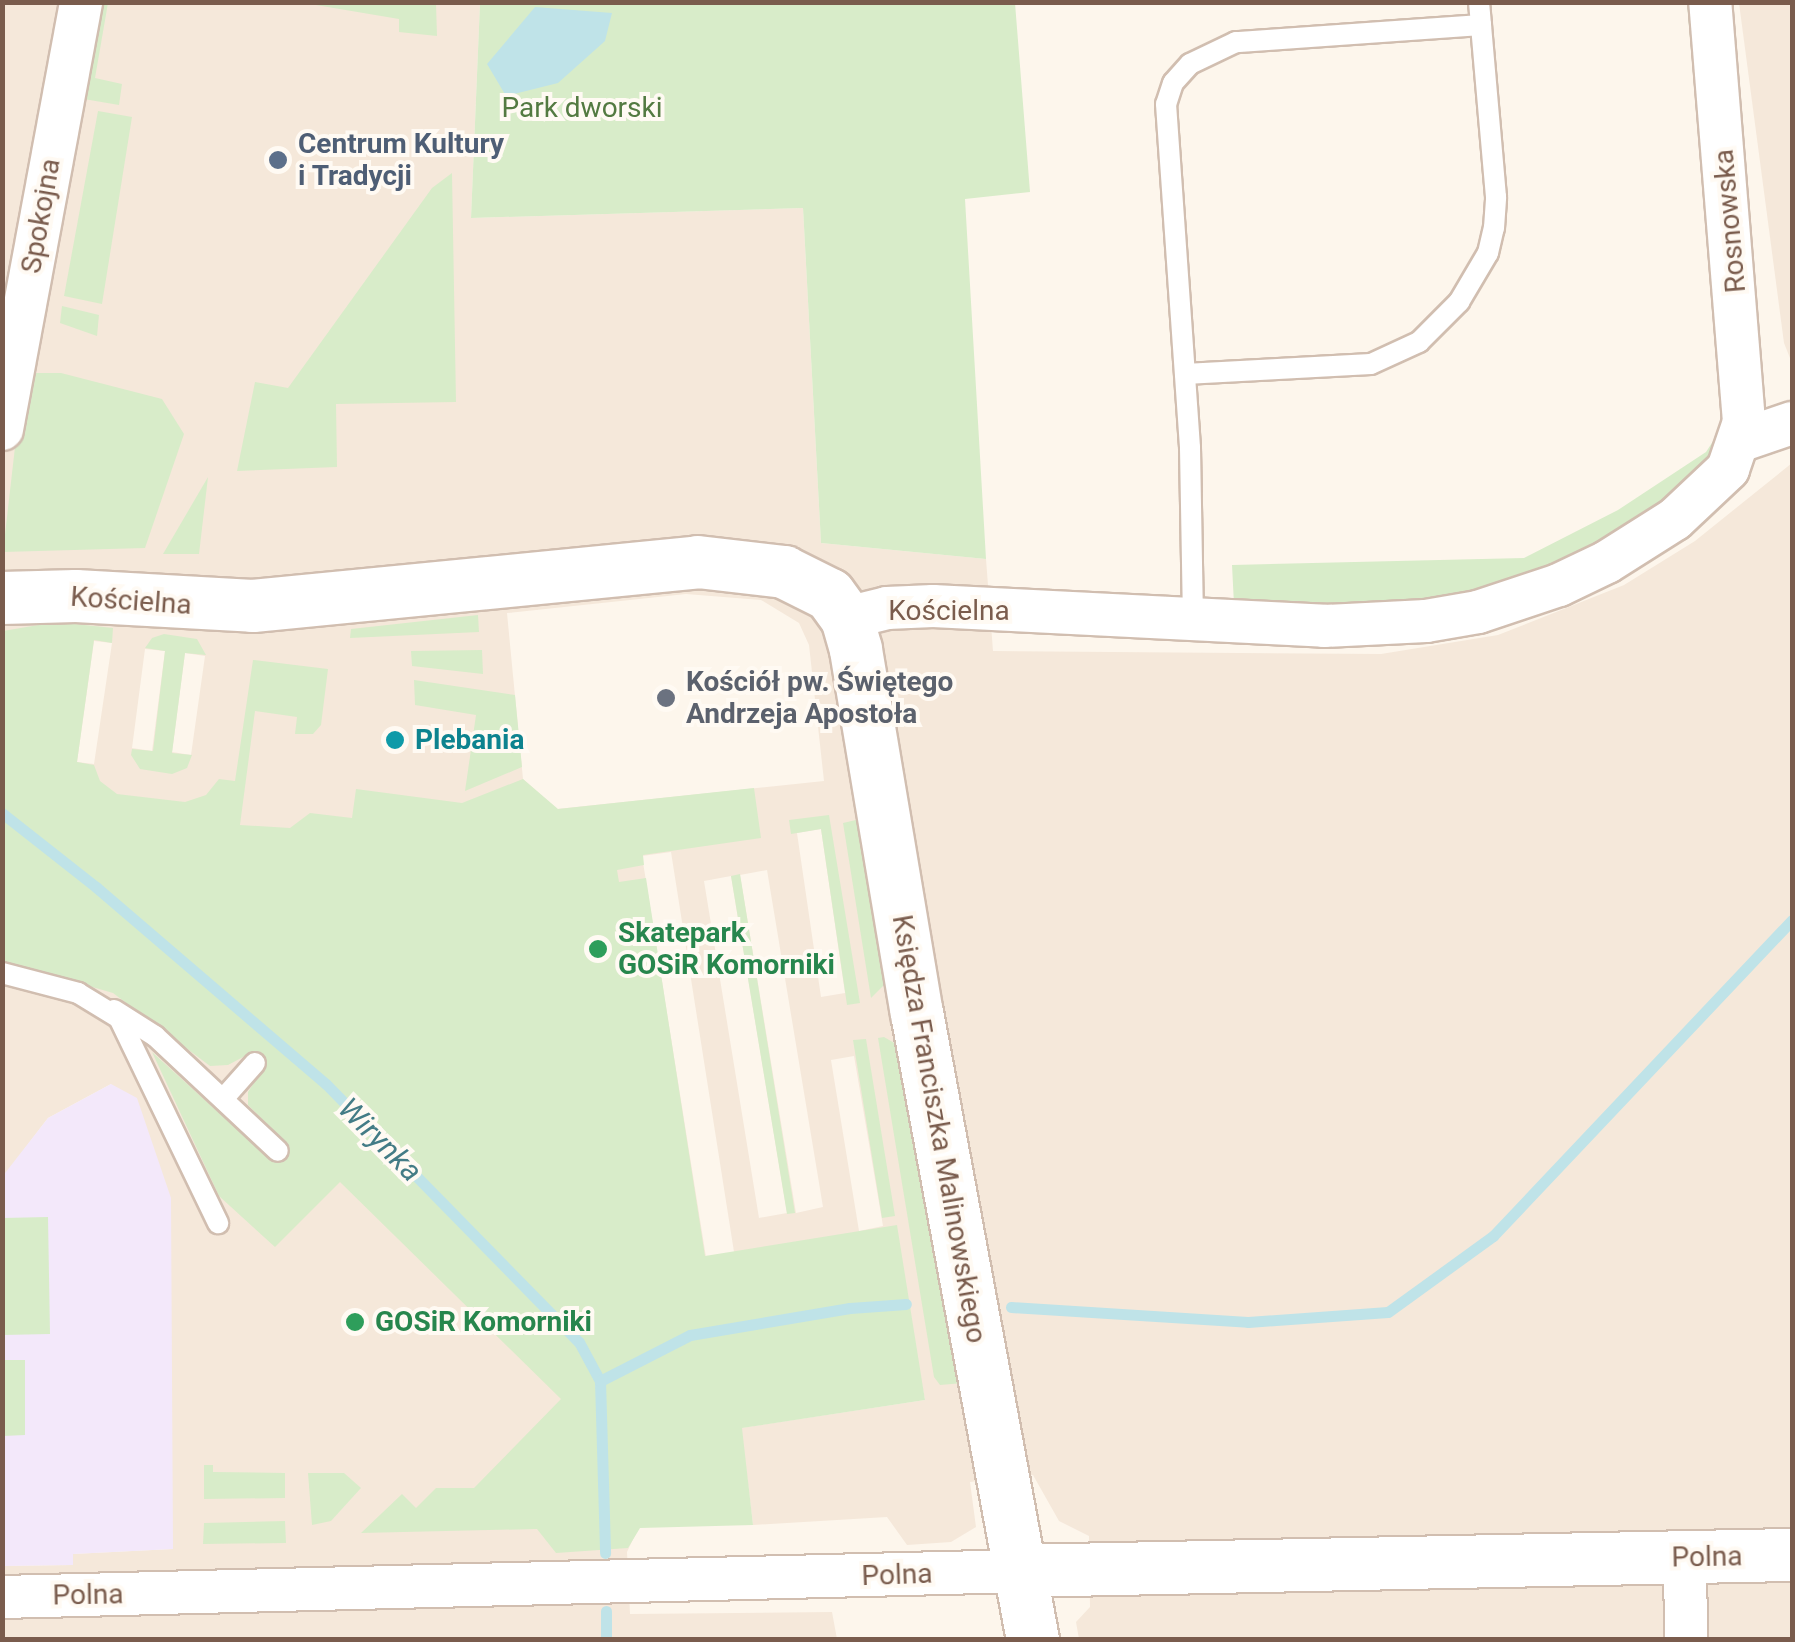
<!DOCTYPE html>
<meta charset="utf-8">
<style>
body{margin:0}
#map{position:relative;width:1795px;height:1642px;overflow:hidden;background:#fdf6ec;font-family:Roboto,sans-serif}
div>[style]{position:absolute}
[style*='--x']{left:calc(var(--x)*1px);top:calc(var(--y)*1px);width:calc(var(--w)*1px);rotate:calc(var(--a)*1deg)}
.residential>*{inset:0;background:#f5e8da}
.education>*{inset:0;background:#f3e8fa}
.green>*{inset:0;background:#d8ecc9}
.water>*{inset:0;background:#bfe3e8}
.stream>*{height:11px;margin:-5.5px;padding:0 5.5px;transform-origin:5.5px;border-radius:5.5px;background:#bfe3e8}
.roads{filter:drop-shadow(2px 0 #d1beb0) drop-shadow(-2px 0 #d1beb0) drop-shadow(0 2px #d1beb0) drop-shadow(0 -2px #d1beb0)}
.service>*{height:20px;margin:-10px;padding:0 10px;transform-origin:10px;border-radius:10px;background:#fff}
.minor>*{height:42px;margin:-21px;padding:0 21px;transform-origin:21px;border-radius:21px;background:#fff}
.tertiary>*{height:52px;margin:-26px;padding:0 26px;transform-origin:26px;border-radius:26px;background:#fff}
.dots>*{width:28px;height:28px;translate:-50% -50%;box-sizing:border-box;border:5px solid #fffaf3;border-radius:50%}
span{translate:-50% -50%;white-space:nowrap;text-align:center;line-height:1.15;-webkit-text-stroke:8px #fffaf3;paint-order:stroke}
.park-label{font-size:28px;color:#537a41}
.service-label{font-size:28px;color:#4e5e75;font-weight:700}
.left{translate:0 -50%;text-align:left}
.street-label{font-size:28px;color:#7a5c4d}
.worship-label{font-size:28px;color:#5b616d;font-weight:700}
.culture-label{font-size:28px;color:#0d838f;font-weight:700}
.leisure-label{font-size:28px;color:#27864d;font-weight:700}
.water-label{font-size:30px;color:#437c86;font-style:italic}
.frame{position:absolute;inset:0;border:5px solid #7a5c4d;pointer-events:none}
</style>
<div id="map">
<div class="residential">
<div style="clip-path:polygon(evenodd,3px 3px,480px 3px,471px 218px,803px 208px,821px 543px,986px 559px,993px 651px,1381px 654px,1498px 635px,1624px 585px,1695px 541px,1792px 463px,1792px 1639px,1079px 1639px,1076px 1622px,1090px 1607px,1089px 1536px,1059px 1521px,1033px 1475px,970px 1482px,976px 1527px,951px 1542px,907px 1545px,887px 1517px,753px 1525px,741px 1428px,925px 1400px,910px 1322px,729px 1337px,627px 1552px,630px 1614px,832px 1612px,837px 1639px,3px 1639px,3px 1566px,72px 1565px,72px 1554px,173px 1549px,111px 1084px,48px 1118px,3px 1177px,3px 3px,686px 594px,761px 600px,799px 623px,809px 645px,824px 781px,557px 809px,523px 779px,507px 613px,686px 594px,3px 3px,94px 641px,112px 643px,94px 764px,77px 762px,94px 641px,3px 3px,145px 649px,165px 651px,152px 751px,132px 748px,145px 649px,3px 3px,185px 653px,205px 656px,191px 755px,172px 752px,185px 653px,3px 3px,821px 829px,845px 993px,821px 997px,797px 833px,821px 829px,3px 3px,671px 852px,734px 1252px,706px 1257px,642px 856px,671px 852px,3px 3px,767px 870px,823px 1207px,796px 1213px,740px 875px,767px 870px,3px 3px,731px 876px,787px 1213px,759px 1218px,704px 881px,731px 876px,3px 3px,854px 1056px,883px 1226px,859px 1231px,831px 1060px,854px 1056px)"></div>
<div style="clip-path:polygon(1739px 3px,1792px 3px,1792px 363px,1784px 343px)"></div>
</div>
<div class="education">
<div style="clip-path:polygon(111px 1084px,137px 1098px,171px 1198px,173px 1549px,73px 1554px,73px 1565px,3px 1566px,2px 1177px,48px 1118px)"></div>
</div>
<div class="green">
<div style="clip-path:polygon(95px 3px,108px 3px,95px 78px,122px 84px,119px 105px,78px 98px)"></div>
<div style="clip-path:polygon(304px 3px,436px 3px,437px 36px,399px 32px,399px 19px)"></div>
<div style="clip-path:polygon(480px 3px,1015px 3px,1030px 192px,965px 199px,986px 559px,821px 543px,803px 208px,471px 218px)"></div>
<div style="clip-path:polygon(1687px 3px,1693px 3px,1727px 406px,1718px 449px,1664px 502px,1613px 536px,1508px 583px,1442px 599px,1375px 606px,1234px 605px,1232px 565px,1524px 558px,1618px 510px,1706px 452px,1719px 432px,1722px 406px)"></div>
<div style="clip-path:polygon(98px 111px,132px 117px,102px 304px,64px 296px)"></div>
<div style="clip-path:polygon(452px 173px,456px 402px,336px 404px,337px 467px,237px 471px,255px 382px,288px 388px,432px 188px)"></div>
<div style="clip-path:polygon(62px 306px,99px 315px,97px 336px,60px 323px)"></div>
<div style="clip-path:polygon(35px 373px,61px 373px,162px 399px,184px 434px,145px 548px,3px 552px,22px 386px)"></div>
<div style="clip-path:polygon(208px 477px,199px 554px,163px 554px)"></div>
<div style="clip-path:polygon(478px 615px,479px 632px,350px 638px,351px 629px)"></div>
<div style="clip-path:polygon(56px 622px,113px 628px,112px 643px,94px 640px,77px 762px,94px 765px,100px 781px,117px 794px,185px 802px,206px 795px,219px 779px,235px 781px,253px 660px,328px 669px,321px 725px,313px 734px,295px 734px,297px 717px,255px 711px,240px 825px,290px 828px,310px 813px,352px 818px,356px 789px,462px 803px,523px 779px,558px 809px,754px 788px,761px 838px,643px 855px,644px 865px,617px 870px,619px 882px,646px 878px,705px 1256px,897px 1225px,925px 1400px,742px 1428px,753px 1525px,640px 1528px,628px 1548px,556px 1553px,537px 1529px,361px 1533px,402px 1494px,416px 1508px,436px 1488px,474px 1488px,561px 1399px,340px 1182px,275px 1247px,219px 1196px,152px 1052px,271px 1160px,287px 1144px,248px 1105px,248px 1092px,262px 1070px,245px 1056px,228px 1065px,210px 1066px,113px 993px,3px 961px,3px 631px)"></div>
<div style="clip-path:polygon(164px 634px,197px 639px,206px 655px,185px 653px,172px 753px,192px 755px,187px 768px,172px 774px,140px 769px,131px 755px,132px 749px,153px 751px,165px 651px,145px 648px,152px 638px)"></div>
<div style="clip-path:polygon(482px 650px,483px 674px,412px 666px,411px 651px)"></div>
<div style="clip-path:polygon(414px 680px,515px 695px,522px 767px,465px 791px,476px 715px,415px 705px)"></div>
<div style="clip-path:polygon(829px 815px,860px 1003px,847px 1005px,821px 829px,791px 834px,789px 820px)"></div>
<div style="clip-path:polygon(860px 819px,888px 981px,871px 998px,843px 823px)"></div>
<div style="clip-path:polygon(740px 874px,795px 1213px,787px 1214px,731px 876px)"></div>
<div style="clip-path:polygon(884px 1037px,896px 1044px,963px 1383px,940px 1385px,934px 1377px,878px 1038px)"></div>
<div style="clip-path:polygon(866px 1039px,895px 1216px,882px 1218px,853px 1040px)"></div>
<div style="clip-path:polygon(48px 1217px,50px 1334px,3px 1335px,3px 1218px)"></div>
<div style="clip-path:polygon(3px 1360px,25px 1360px,25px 1435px,3px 1436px)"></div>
<div style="clip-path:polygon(204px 1465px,213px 1465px,213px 1472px,285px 1473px,285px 1498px,204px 1499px)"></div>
<div style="clip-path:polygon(308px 1473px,344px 1473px,361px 1488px,331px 1521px,312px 1525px)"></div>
<div style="clip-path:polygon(285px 1521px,286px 1543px,203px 1544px,204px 1523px)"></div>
</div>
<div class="water">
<div style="clip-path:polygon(535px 7px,612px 13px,605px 41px,558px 83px,506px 96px,487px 64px)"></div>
</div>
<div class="stream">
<div style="--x:2;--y:813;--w:120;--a:38.2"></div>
<div style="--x:96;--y:887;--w:303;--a:40.6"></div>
<div style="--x:326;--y:1084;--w:361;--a:45.6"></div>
<div style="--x:579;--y:1342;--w:44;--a:61.7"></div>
<div style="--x:600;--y:1381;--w:172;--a:88.3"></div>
<div style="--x:1011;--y:1307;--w:237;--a:3.6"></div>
<div style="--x:1248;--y:1322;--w:140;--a:-4.1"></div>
<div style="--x:1388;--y:1312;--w:130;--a:-35.9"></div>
<div style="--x:1493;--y:1236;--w:435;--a:-46.6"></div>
<div style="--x:600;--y:1381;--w:101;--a:-27.1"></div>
<div style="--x:690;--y:1335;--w:162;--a:-9.6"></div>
<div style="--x:850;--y:1308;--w:56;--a:-4.1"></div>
<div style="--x:606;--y:1611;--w:29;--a:90"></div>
</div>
<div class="roads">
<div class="service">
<div style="--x:1479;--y:2;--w:23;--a:85"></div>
<div style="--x:1185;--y:374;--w:186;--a:-3.1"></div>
<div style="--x:1371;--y:364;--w:53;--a:-24.6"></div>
<div style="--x:1419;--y:342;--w:57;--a:-45"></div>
<div style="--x:1459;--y:302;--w:57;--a:-59.4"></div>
<div style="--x:1488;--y:253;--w:26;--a:-77"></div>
<div style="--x:1494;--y:228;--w:31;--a:-86"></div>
<div style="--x:1496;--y:197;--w:173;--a:-95"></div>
<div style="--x:1481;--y:25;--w:246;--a:176"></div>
<div style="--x:1236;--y:42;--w:51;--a:154.4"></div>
<div style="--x:1190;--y:64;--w:25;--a:132"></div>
<div style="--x:1173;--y:83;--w:22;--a:108"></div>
<div style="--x:1166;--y:104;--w:345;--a:86"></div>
<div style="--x:1190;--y:448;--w:172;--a:89"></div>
<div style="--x:2;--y:973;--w:79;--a:14.7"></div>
<div style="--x:78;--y:993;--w:48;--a:31.4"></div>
<div style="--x:119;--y:1018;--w:228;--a:64.2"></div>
<div style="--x:114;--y:1010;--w:49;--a:32.4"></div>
<div style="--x:155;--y:1036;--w:168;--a:43.1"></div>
<div style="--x:223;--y:1099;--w:48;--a:-48.4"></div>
</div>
<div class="minor">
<div style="--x:2;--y:429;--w:434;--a:-79.5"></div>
<div style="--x:1742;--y:440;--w:53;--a:-18.8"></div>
<div style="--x:847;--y:618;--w:41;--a:-14"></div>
<div style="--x:887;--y:608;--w:46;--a:-2.5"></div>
<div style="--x:933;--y:606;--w:392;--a:2.9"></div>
<div style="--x:1324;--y:626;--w:102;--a:-2.8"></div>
<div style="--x:1426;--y:621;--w:53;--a:-9.8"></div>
<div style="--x:1478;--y:612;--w:85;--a:-18.4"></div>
<div style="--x:1559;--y:585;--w:53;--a:-25.6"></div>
<div style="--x:1607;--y:562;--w:80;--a:-32.3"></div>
<div style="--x:1675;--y:519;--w:73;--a:-43.3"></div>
<div style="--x:1728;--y:469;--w:50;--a:-71.2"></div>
<div style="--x:1744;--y:422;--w:421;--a:-94.6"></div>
<div style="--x:1685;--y:1557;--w:83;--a:89.3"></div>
<div style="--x:2;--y:1597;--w:1017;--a:-1.46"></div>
</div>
<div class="tertiary">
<div style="--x:2;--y:598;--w:74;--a:-1.5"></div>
<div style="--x:76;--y:596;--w:177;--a:3.2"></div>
<div style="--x:253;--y:606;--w:447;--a:-5.6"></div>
<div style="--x:698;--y:562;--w:87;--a:6.6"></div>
<div style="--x:784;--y:572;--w:51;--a:26.6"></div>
<div style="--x:830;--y:595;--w:29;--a:54"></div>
<div style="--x:847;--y:618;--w:33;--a:74"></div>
<div style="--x:856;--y:650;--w:368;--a:80.5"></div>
<div style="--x:917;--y:1013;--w:638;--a:79.52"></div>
<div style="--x:1019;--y:1571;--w:773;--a:-1.19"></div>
</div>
</div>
<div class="dots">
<div style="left:278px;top:160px;background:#5c6f8a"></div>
<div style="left:666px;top:698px;background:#6b7280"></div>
<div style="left:395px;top:740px;background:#0f9aa8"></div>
<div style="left:598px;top:949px;background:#2e9e5b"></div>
<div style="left:355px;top:1322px;background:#2e9e5b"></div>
</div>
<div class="park-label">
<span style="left:582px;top:108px">Park dworski</span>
</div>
<div class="service-label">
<span class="left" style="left:298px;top:160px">Centrum Kultury<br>i Tradycji</span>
</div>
<div class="street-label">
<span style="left:41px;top:216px;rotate:-80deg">Spokojna</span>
<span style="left:1730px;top:221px;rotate:-95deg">Rosnowska</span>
<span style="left:131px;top:601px;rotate:4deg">Kościelna</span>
<span style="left:949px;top:611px">Kościelna</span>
<span style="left:939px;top:1129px;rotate:80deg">Księdza Franciszka Malinowskiego</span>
<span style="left:1707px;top:1557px;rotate:-1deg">Polna</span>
<span style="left:897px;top:1575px;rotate:-2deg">Polna</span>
<span style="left:88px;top:1595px;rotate:-1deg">Polna</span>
</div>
<div class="worship-label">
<span class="left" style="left:686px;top:698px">Kościół pw. Świętego<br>Andrzeja Apostoła</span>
</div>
<div class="culture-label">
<span class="left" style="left:415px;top:740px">Plebania</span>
</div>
<div class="leisure-label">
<span class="left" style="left:618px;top:949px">Skatepark<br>GOSiR Komorniki</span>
<span class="left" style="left:375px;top:1322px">GOSiR Komorniki</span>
</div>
<div class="water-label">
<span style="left:380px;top:1140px;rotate:45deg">Wirynka</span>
</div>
<div class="frame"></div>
</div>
